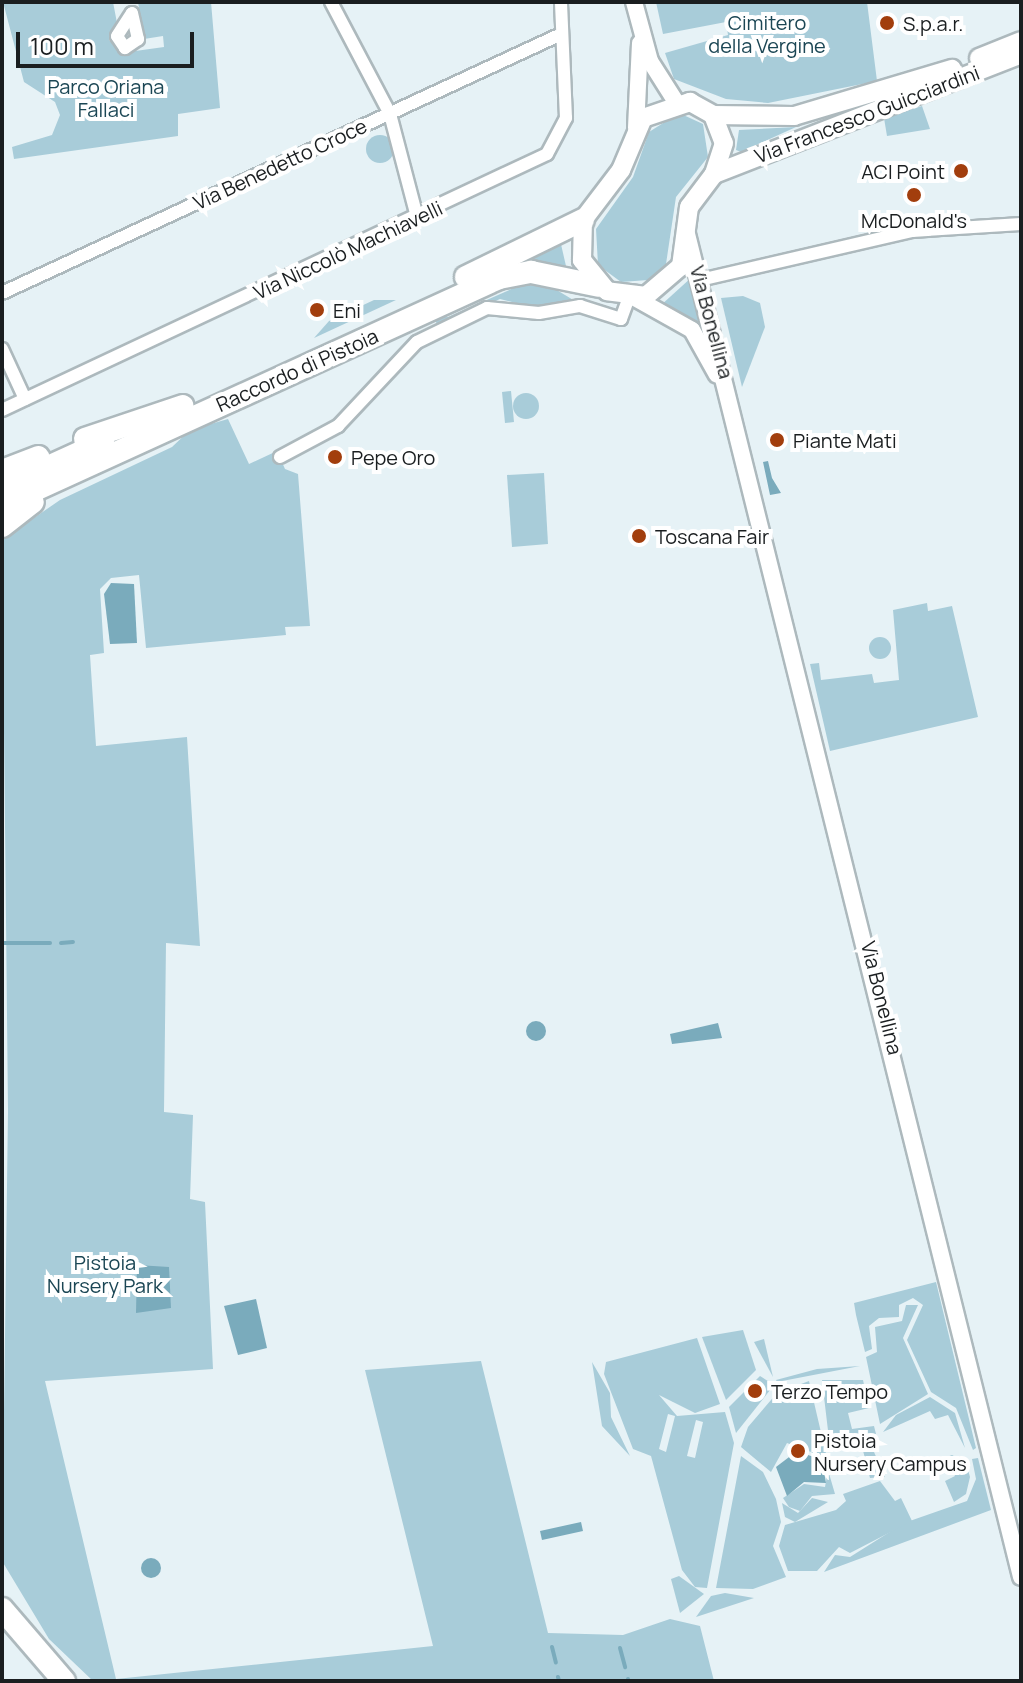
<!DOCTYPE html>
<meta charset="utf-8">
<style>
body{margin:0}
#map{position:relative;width:1023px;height:1683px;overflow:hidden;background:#e6f2f6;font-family:Manrope,sans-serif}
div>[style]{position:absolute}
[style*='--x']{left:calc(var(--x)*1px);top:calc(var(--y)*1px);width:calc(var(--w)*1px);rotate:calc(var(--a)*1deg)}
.green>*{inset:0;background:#a8ccd9}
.round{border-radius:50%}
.water>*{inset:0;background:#7aabbc}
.stream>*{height:4px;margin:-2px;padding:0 2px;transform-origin:2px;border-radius:2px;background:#7aabbc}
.roads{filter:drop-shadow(2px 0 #adb9bd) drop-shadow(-2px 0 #adb9bd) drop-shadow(0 2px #adb9bd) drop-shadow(0 -2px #adb9bd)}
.street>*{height:12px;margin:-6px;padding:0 6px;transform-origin:6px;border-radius:6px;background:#fff}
.secondary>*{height:16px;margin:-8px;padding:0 8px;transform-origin:8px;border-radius:8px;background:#fff}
.primary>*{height:18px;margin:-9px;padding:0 9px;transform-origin:9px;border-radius:9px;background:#fff}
.highway>*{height:22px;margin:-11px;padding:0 11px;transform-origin:11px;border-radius:11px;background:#fff}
.dots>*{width:22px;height:22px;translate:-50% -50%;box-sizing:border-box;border:4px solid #fff;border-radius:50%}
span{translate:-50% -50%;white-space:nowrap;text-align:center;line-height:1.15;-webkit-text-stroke:8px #fff;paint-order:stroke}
.park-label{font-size:20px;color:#1b4654}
.poi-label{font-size:20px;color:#1a1e20}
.left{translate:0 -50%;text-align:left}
.right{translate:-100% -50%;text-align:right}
.street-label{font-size:20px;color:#1a1e20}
.frame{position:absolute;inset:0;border:4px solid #1a1e20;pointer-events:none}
.scale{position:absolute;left:16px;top:32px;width:178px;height:36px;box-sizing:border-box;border:4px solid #1a1e20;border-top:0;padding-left:10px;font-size:24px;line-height:28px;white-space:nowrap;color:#1a1e20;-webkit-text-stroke:6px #fff;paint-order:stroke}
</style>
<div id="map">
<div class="green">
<div style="clip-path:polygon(3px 2px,113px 2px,117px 23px,109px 40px,121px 53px,164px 47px,163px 36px,144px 39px,138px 2px,211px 2px,220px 108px,178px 114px,178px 136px,14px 159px,12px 147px,52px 135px,60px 115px,55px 102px,24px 82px)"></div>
<div style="clip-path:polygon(656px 2px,867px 2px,877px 81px,768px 103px,726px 99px,674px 79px,665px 53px,728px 35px,726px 22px,663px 34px)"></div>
<div style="clip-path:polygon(922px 106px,930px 129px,887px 136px,884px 118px)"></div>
<div style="clip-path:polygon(679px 113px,703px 124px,708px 157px,676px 197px,666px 264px,648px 280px,621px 282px,598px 265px,596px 229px,633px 177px,649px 132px)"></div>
<div style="clip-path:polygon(796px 127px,741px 152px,736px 150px,739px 130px)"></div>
<div class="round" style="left:366px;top:135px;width:28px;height:28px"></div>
<div style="clip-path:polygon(560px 240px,566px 266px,514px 261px)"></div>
<div style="clip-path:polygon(692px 277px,703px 329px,660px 306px)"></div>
<div style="clip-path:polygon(523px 284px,555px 289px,575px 301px,537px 308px,500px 299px,438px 326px,433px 316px,448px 317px)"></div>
<div style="clip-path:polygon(743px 296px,760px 303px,765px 327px,742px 387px,721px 298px)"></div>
<div style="clip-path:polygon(374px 300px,396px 300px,314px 338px,329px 321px)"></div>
<div style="clip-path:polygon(511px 391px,514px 422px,505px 423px,502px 392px)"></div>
<div class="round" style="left:513px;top:393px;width:26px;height:26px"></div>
<div style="clip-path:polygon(228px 419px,249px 464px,277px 451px,285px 469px,298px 474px,310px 626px,285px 627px,286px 635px,146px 648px,139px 575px,111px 578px,100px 589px,104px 653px,90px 655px,96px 746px,187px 737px,200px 946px,166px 943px,164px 1112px,193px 1115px,190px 1199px,205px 1202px,213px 1369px,45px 1381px,116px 1679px,433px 1646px,365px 1370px,481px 1361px,548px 1633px,623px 1635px,670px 1619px,700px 1626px,714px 1681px,93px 1681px,49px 1639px,2px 1561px,8px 1111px,2px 540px,60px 500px,172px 447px,190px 430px)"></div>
<div style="clip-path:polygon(544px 473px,548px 544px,512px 547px,507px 475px)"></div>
<div style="clip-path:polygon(927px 603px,928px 611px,952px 606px,978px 717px,830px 751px,810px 664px,819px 663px,821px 680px,872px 674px,874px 683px,899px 680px,893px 610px)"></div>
<div class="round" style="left:869px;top:637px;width:22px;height:22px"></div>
<div style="clip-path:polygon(936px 1282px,976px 1448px,973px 1450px,956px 1408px,931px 1392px,907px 1340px,923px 1305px,913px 1298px,899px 1305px,899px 1317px,879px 1318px,869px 1326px,872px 1349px,865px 1352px,856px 1315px,854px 1303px)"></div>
<div style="clip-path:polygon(906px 1305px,918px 1305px,903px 1338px,928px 1394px,880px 1424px,866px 1357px,877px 1352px,875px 1327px,902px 1321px)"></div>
<div style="clip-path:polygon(743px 1330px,756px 1370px,726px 1400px,702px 1337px)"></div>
<div style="clip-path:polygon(evenodd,697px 1338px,720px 1404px,695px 1413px,659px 1395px,677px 1416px,725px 1412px,734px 1443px,707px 1588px,695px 1587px,682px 1570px,651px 1456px,633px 1449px,604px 1374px,606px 1362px,697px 1338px,668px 1414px,675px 1416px,666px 1452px,659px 1449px,668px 1414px,697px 1338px,696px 1420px,703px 1422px,695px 1458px,687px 1456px,696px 1420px)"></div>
<div style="clip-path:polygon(764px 1339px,773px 1377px,754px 1342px)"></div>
<div style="clip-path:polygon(592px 1362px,610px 1393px,611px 1417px,630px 1456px,602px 1426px)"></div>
<div style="clip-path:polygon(860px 1366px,777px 1382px,776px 1380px,817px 1369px)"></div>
<div style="clip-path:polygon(760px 1376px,774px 1385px,736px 1433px,729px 1407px)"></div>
<div style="clip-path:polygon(822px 1380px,863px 1380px,869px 1408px,848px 1413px,852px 1429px,874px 1426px,876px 1434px,867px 1436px,885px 1477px,870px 1478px,859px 1435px,829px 1439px)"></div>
<div style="clip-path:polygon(809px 1381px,827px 1458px,787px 1443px,771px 1472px,741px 1447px,748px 1427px,777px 1393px)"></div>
<div style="clip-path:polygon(930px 1397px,955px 1413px,965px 1448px,948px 1415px,935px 1419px,930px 1411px,883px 1432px,896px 1415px)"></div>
<div style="clip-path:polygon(952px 1455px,966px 1463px,970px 1477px,966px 1494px,954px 1502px,945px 1481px,955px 1476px,947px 1457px)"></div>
<div style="clip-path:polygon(741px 1456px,763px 1472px,776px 1499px,781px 1522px,773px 1546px,786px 1577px,753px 1589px,716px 1588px)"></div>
<div style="clip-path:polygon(978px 1458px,991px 1510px,824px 1572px,835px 1555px,850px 1557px,904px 1523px,967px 1501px,976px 1479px,972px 1459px)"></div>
<div style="clip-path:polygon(828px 1470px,835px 1494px,812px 1496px,800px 1511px,789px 1507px,783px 1498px,804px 1484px,825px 1487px)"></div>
<div style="clip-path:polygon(880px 1481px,895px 1501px,901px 1498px,912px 1521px,850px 1553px,839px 1547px,817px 1571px,788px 1571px,779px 1546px,785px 1525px,836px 1510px,846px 1501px,843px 1494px)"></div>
<div style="clip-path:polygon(812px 1498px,828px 1502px,795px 1522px,785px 1517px,782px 1503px,798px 1513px)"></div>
<div style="clip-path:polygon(679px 1576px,704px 1594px,680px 1613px,671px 1579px)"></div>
<div style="clip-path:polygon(725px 1593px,754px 1598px,696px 1617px,711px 1596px)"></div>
</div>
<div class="water">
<div style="clip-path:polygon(768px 461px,772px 478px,781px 493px,770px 495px,763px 462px)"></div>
<div style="clip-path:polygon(111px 583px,134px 584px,137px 643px,110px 644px,104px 594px)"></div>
<div class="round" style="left:526px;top:1021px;width:20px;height:20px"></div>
<div style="clip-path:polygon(718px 1023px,722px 1038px,672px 1044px,670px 1034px)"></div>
<div style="clip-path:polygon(137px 1265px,169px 1267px,171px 1308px,136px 1313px)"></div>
<div style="clip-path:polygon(256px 1299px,267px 1348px,238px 1355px,224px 1306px)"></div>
<div style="clip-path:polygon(797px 1451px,822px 1460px,826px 1483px,804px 1482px,787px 1496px,776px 1467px)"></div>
<div style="clip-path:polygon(581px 1522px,583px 1531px,542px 1540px,540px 1531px)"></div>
<div class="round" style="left:141px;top:1558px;width:20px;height:20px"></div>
</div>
<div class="stream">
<div style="--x:2;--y:943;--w:48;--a:0"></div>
<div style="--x:61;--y:943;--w:12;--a:-5"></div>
<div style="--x:552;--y:1647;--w:16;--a:76"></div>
<div style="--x:620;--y:1648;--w:20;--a:75"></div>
<div style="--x:558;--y:1677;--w:4;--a:76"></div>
<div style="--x:628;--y:1679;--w:2;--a:90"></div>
</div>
<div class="roads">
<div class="street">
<div style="--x:331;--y:2;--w:127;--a:62.2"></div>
<div style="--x:390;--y:114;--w:106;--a:75.3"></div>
<div style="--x:132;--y:13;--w:27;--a:77"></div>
<div style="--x:138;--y:39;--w:16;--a:145"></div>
<div style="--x:125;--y:48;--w:14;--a:-124"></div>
<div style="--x:117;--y:36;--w:27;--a:-57"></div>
<div style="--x:700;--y:280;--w:218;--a:-13"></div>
<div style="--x:912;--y:231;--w:109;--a:-3.7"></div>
<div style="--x:2;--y:293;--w:612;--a:-24.85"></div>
<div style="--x:2;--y:349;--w:55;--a:65.3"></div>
<div style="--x:2;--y:410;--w:602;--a:-25.16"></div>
<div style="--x:547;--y:154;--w:41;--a:-62.2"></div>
<div style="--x:566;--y:118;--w:116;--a:-92.5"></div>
<div style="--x:280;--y:457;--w:66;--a:-28.1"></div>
<div style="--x:338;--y:426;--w:115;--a:-46.8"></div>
<div style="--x:417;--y:342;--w:78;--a:-25.9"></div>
<div style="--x:487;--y:308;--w:52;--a:5.5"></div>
<div style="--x:539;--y:313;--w:42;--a:-9.7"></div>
<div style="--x:580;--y:306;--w:43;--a:17.6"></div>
<div style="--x:621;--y:319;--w:23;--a:-70"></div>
</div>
<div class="secondary">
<div style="--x:634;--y:2;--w:61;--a:74.8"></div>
<div style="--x:650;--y:61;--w:49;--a:57.6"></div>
<div style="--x:636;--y:128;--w:85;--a:-87.3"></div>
<div style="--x:686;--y:230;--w:1388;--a:76.03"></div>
<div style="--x:635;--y:298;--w:65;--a:29.3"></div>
<div style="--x:692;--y:330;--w:51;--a:60.9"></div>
</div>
<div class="primary">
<div style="--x:979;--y:58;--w:45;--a:-22"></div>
<div style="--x:690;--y:102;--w:26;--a:29"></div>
<div style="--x:713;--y:115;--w:30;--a:69"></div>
<div style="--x:724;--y:143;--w:33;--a:108"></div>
<div style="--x:714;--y:174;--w:41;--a:127.1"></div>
<div style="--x:689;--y:207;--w:60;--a:97.7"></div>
<div style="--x:681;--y:266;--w:46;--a:139.4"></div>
<div style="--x:646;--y:296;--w:39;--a:-173"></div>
<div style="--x:607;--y:291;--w:40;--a:-129"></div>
<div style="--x:582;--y:260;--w:40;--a:-88.6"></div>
<div style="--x:583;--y:220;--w:63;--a:-52.8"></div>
<div style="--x:621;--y:170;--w:56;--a:-67.1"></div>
<div style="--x:643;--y:118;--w:50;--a:-18.8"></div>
<div style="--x:713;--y:115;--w:81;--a:0.7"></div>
<div style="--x:794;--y:116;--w:165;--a:-16.6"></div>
<div style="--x:714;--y:174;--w:330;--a:-21.3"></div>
</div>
<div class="highway">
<div style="--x:466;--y:277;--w:130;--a:-26"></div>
<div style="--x:85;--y:439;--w:103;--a:-18.6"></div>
<div style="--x:2;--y:471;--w:39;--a:-21"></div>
<div style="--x:2;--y:488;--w:111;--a:-24.5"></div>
<div style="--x:2;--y:505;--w:546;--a:-24.55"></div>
<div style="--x:499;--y:278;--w:33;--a:-11"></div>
<div style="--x:531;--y:272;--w:69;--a:11.6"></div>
<div style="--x:2;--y:526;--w:39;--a:-38"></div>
<div style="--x:2;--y:1609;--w:95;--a:49.3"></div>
</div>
</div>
<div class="dots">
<div style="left:887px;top:23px;background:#a23e0d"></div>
<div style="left:961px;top:171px;background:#a23e0d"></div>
<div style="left:914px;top:195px;background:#a23e0d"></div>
<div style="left:317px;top:310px;background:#a23e0d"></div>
<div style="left:777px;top:440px;background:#a23e0d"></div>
<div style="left:335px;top:457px;background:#a23e0d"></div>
<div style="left:639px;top:536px;background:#a23e0d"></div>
<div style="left:755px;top:1391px;background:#a23e0d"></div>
<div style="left:798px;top:1451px;background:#a23e0d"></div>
</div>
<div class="park-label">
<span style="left:767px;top:34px">Cimitero<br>della Vergine</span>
<span style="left:106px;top:98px">Parco Oriana<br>Fallaci</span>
<span style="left:105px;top:1274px">Pistoia<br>Nursery Park</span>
</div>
<div class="poi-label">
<span class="left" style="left:903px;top:23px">S.p.a.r.</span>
<span class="right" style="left:945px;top:171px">ACI Point</span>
<span style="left:914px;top:220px">McDonald's</span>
<span class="left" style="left:333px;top:310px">Eni</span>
<span class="left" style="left:793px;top:440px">Piante Mati</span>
<span class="left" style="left:351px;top:457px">Pepe Oro</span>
<span class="left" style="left:655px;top:536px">Toscana Fair</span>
<span class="left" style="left:771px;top:1391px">Terzo Tempo</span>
<span class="left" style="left:814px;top:1452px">Pistoia<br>Nursery Campus</span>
</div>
<div class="street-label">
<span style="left:867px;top:114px;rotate:-21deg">Via Francesco Guicciardini</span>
<span style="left:280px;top:164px;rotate:-25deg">Via Benedetto Croce</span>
<span style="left:348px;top:250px;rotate:-25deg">Via Niccolò Machiavelli</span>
<span style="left:712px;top:322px;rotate:75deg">Via Bonellina</span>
<span style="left:297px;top:370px;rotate:-24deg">Raccordo di Pistoia</span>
<span style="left:882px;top:998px;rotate:76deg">Via Bonellina</span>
</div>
<div class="frame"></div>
<div class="scale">100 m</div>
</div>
